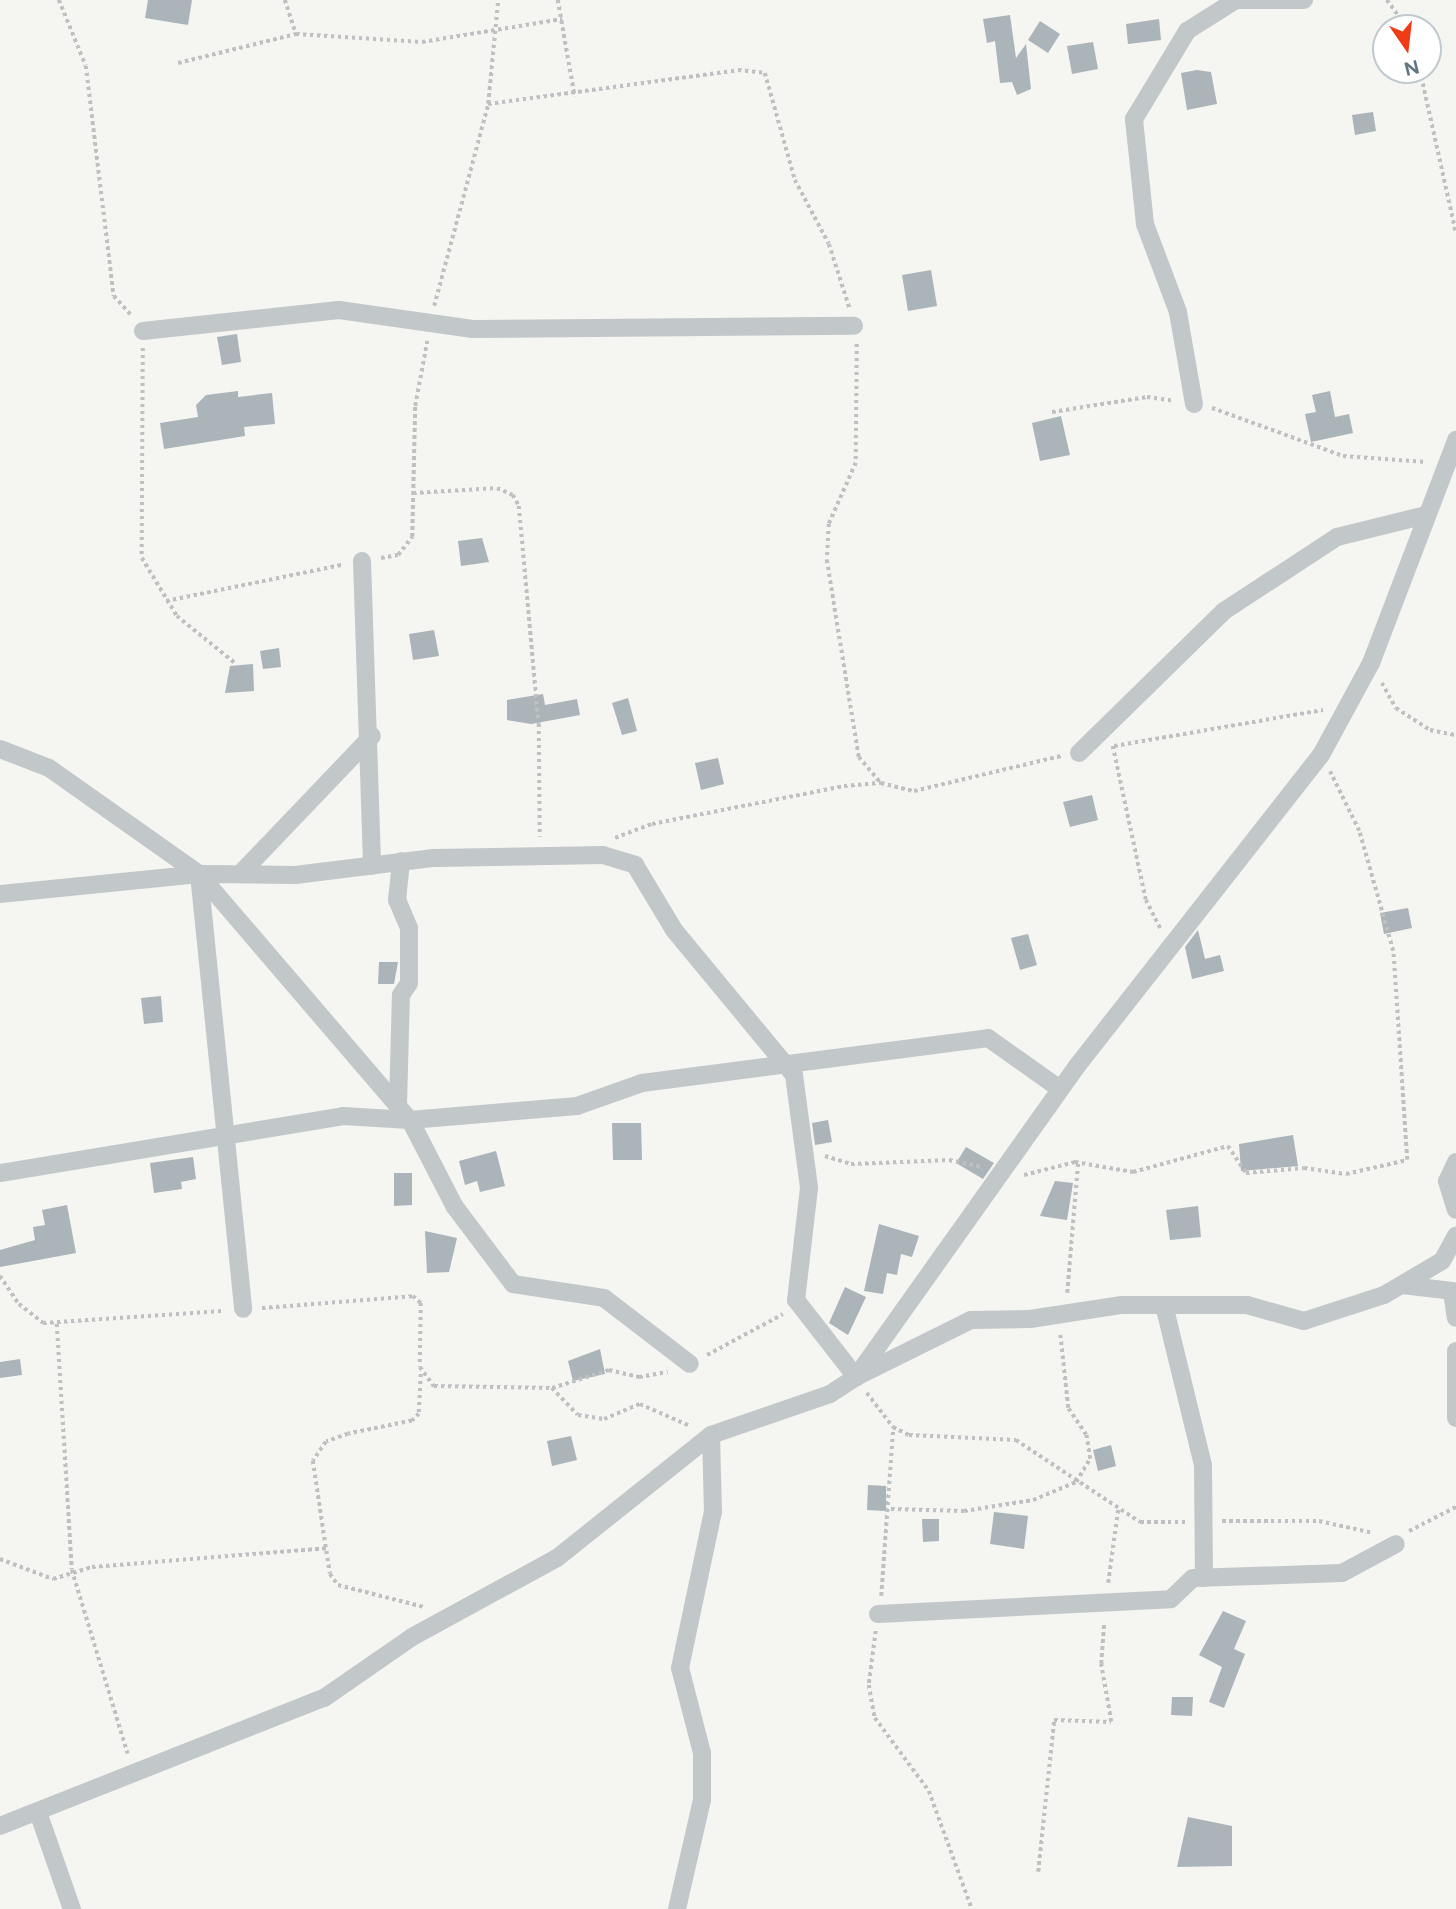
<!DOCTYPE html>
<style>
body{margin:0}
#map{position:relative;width:1456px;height:1909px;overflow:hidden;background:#f5f5f1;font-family:Figtree,sans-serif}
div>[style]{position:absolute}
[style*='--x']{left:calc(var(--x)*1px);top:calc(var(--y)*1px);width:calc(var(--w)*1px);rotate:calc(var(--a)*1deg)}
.building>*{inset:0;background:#abb4b9}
.path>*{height:3.5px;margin-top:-1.75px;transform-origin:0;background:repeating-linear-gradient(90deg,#bec0c2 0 3.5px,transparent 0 7px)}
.minor>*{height:18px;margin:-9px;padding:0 9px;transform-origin:9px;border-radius:9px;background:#c2c7c9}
span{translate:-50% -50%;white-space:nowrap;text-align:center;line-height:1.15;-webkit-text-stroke:7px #fff;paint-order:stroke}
.north{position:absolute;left:1372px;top:14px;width:70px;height:70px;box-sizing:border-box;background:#fff;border:2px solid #c0c9ce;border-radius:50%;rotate:166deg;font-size:19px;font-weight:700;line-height:28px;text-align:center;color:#627784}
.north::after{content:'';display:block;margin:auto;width:24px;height:32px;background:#ef3c17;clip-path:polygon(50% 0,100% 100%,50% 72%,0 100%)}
</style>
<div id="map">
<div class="building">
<div style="clip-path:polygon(148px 0,192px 0,188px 25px,145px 18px)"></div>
<div style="clip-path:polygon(1010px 15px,1016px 58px,1026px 44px,1031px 89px,1017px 95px,1012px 82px,1000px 83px,995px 41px,987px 43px,983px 19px)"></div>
<div style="clip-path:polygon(1159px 19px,1161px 40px,1128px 44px,1126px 24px)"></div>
<div style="clip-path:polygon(1040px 21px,1060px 34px,1048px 53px,1028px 40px)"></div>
<div style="clip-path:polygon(1093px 42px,1098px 69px,1072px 74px,1067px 46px)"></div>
<div style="clip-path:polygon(1197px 70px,1211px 72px,1217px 104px,1187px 110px,1181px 73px)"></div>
<div style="clip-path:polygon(1373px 112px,1376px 131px,1355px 135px,1352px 115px)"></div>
<div style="clip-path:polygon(931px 270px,937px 306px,908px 311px,902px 275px)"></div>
<div style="clip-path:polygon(237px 334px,241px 362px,222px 365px,217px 337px)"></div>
<div style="clip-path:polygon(238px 391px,238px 397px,272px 393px,275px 424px,244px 427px,245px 436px,164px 449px,160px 423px,198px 417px,196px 405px,206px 395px)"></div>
<div style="clip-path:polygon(1330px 391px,1335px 417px,1349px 414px,1353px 433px,1311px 442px,1305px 414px,1316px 412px,1312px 395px)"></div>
<div style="clip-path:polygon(1061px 416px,1070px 455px,1040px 461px,1032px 423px)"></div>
<div style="clip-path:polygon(482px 538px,489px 562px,461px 566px,458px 541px)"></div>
<div style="clip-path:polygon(434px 630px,439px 656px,413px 660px,409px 634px)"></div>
<div style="clip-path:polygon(279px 648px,281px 667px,263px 669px,260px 651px)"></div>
<div style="clip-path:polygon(253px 664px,254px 691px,225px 693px,230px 666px)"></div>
<div style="clip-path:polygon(543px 694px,545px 705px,577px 699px,580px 715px,531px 724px,507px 720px,507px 700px)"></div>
<div style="clip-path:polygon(628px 698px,637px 731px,622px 735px,612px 703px)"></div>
<div style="clip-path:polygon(718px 758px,724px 784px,701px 790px,695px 763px)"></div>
<div style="clip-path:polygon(1092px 795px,1098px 820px,1070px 827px,1063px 802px)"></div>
<div style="clip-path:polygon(1408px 908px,1412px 928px,1384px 934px,1380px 913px)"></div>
<div style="clip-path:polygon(1198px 930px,1205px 959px,1220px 955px,1224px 971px,1192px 979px,1185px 947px)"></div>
<div style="clip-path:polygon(1028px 934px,1037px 965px,1020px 970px,1011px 938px)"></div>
<div style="clip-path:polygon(379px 962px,398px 962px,394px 984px,378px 984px)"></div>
<div style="clip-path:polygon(161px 996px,163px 1022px,144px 1024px,141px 998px)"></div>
<div style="clip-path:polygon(828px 1120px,832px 1142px,815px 1145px,812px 1123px)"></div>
<div style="clip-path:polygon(612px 1123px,641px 1123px,642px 1160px,613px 1160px)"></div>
<div style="clip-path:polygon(1293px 1135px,1298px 1166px,1241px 1171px,1239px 1144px)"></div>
<div style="clip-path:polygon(966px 1147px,994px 1163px,983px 1179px,956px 1163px)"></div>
<div style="clip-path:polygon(496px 1151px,505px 1186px,480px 1192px,477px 1181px,465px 1185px,459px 1161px)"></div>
<div style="clip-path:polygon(193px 1157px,196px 1179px,181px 1182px,182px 1189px,154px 1193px,150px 1163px)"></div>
<div style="clip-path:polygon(394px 1173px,412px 1173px,412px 1205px,394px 1206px)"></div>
<div style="clip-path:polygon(1055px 1181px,1073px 1183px,1067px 1220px,1040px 1216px)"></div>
<div style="clip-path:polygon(67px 1205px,76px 1253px,0 1267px,0 1250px,35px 1240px,33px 1227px,45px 1225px,42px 1210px)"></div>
<div style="clip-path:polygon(1198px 1206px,1201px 1237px,1170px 1240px,1166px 1210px)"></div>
<div style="clip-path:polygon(879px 1224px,919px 1236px,912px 1257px,901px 1254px,897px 1275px,887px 1273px,883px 1294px,864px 1291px)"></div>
<div style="clip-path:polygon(425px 1231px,457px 1238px,449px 1272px,427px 1273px)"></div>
<div style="clip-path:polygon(845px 1287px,866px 1297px,848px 1335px,829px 1323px)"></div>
<div style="clip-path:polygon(600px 1349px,605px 1374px,573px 1381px,568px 1361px)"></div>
<div style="clip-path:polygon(20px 1359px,22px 1375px,0 1378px,0 1362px)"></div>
<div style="clip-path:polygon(571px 1436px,577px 1460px,552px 1466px,547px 1441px)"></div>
<div style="clip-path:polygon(1111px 1445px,1116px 1466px,1098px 1471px,1093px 1450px)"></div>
<div style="clip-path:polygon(868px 1485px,886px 1486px,886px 1511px,867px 1510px)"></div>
<div style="clip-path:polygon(994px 1512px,1028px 1516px,1024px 1549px,990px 1544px)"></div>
<div style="clip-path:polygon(922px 1519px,939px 1519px,939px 1541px,923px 1542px)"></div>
<div style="clip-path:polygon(1223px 1611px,1246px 1621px,1234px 1649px,1245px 1654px,1224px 1708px,1209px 1702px,1222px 1667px,1199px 1655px)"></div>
<div style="clip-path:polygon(1172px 1697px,1193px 1697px,1192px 1716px,1171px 1715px)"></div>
<div style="clip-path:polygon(1188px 1817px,1232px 1826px,1232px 1866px,1177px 1867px)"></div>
</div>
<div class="path">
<div style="--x:59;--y:0;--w:71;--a:67.8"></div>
<div style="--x:86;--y:66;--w:232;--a:83.1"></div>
<div style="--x:114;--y:296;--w:27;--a:48"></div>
<div style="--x:285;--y:0;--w:36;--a:72"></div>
<div style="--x:558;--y:0;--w:98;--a:80.1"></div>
<div style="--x:1387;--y:0;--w:34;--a:54"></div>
<div style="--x:178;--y:63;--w:122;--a:-13.8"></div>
<div style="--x:296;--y:34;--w:126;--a:3.6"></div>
<div style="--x:422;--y:42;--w:142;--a:-9.3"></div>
<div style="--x:1420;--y:70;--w:166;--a:77.5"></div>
<div style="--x:488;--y:104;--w:104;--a:-84.5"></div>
<div style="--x:434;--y:306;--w:209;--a:-75"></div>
<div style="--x:488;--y:104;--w:252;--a:-7.7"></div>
<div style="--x:738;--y:70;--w:27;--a:6"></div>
<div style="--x:765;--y:73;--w:111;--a:74.3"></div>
<div style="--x:795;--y:180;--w:72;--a:62"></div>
<div style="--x:829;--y:244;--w:68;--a:72.1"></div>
<div style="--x:857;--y:344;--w:119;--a:90.5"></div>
<div style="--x:856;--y:463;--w:67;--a:113.9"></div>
<div style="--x:829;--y:524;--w:36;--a:93"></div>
<div style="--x:827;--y:560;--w:200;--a:80.8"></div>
<div style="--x:859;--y:757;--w:34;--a:50"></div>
<div style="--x:143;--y:348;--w:210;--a:90.3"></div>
<div style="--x:142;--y:558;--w:68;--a:58.9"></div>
<div style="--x:177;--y:616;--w:75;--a:39"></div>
<div style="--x:1212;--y:408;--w:140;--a:20.1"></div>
<div style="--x:1343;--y:456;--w:83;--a:4.1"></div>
<div style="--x:1052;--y:412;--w:96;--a:-9"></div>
<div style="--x:1147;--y:397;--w:27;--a:8"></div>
<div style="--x:413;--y:493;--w:84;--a:-3.4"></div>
<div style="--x:497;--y:488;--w:17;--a:24"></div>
<div style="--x:513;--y:495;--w:13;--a:61"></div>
<div style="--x:519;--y:506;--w:219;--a:84.8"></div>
<div style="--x:539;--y:724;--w:113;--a:89.5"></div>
<div style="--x:381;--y:558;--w:17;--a:-10"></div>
<div style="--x:398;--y:555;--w:23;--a:-52"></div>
<div style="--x:412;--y:537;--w:131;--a:-88.7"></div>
<div style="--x:415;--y:406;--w:66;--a:-79.5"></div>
<div style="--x:166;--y:601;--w:180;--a:-11.6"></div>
<div style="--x:1382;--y:683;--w:29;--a:61"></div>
<div style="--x:1396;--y:708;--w:40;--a:32.9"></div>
<div style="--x:1430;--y:730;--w:26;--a:11"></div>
<div style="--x:1113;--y:746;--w:157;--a:77.9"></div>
<div style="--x:1146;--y:900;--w:34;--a:63"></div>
<div style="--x:1114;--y:746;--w:212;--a:-9.8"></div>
<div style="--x:615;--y:838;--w:40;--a:-21"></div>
<div style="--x:652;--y:824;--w:196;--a:-11.2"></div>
<div style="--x:844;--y:786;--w:37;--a:-5"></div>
<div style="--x:881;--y:783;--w:34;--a:14"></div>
<div style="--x:914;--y:791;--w:151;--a:-13.4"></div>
<div style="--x:825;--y:1156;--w:27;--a:17"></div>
<div style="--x:851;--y:1164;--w:98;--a:-2.3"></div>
<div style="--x:949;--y:1160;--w:34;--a:12"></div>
<div style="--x:1024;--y:1175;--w:53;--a:-14.3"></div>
<div style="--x:1075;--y:1162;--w:59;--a:9.8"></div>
<div style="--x:1133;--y:1172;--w:98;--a:-15.3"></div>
<div style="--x:1228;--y:1146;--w:32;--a:56"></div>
<div style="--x:1246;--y:1173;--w:58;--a:-4.9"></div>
<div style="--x:1304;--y:1168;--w:42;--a:8.1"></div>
<div style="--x:1346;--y:1174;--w:63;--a:-12.9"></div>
<div style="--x:1407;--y:1160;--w:209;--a:-93.8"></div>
<div style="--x:1393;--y:951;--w:125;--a:-105.8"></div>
<div style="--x:1359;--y:831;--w:66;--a:-116.2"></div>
<div style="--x:0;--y:1276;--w:34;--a:56"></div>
<div style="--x:19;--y:1304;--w:31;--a:38"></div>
<div style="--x:43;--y:1323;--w:180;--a:-3.8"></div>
<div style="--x:1067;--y:1293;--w:130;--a:-85.2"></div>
<div style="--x:262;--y:1308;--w:151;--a:-4.5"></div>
<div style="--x:413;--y:1296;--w:11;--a:41"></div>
<div style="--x:421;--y:1303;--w:64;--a:90.9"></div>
<div style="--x:420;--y:1367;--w:24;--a:54"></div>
<div style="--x:434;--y:1386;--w:118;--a:1"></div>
<div style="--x:552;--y:1388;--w:37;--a:46"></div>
<div style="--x:578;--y:1415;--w:26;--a:9"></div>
<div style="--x:604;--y:1419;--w:39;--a:-23"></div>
<div style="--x:640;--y:1404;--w:55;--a:23.7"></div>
<div style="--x:57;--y:1324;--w:246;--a:86.5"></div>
<div style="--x:72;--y:1570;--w:192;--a:73.1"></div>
<div style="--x:707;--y:1355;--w:86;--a:-28.3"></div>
<div style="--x:421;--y:1374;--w:40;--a:92.9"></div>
<div style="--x:419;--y:1414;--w:10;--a:135"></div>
<div style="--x:412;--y:1421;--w:65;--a:168.5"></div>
<div style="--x:348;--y:1434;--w:23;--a:160"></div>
<div style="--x:326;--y:1442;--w:23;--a:124"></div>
<div style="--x:313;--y:1461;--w:114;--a:81.4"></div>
<div style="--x:330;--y:1574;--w:14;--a:54"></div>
<div style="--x:338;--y:1585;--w:89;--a:14.3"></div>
<div style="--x:552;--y:1388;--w:60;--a:-17.5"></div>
<div style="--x:609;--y:1370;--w:31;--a:13"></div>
<div style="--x:639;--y:1377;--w:29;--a:-10"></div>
<div style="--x:867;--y:1393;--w:43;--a:52.6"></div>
<div style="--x:893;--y:1427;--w:18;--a:27"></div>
<div style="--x:909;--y:1435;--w:107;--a:2.7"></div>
<div style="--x:1016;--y:1440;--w:149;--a:33.5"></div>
<div style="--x:1140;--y:1522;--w:46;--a:0"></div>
<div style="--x:891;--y:1509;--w:73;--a:1.6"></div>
<div style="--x:964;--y:1511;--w:70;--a:-9.1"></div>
<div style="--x:1033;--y:1500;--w:47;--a:-22.7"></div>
<div style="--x:1076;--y:1482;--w:27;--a:-59"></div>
<div style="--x:1090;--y:1459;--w:24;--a:-99"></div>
<div style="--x:1086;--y:1435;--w:32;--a:-124"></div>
<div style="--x:1068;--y:1408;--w:74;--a:-96.2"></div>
<div style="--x:1222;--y:1521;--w:97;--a:0"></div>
<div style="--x:1319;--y:1521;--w:55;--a:12.5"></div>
<div style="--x:1409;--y:1531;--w:53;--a:-27.1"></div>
<div style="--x:0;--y:1559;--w:57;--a:20.7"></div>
<div style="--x:53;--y:1579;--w:41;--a:-17.1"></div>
<div style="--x:92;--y:1567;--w:235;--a:-4.6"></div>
<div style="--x:1108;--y:1583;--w:75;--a:-82.3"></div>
<div style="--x:881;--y:1596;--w:169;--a:-85.9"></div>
<div style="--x:876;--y:1631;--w:54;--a:97.4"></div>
<div style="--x:869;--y:1685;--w:34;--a:80"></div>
<div style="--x:875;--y:1718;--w:91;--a:53.5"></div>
<div style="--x:929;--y:1791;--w:126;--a:70"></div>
<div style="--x:1038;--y:1872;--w:153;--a:-84"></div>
<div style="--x:1054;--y:1720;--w:57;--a:2"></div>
<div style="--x:1111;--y:1722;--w:59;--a:-99.8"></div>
<div style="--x:1101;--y:1664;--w:42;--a:-85.9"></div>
</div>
<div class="minor">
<div style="--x:143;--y:331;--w:197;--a:-6.1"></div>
<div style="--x:339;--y:310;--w:135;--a:8.1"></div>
<div style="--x:473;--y:329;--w:381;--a:-0.5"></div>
<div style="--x:1194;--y:404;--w:93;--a:-99.9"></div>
<div style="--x:1178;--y:312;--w:94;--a:-110.6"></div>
<div style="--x:1145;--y:224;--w:106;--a:-96"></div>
<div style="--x:1134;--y:119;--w:103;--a:-58.9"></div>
<div style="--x:1187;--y:31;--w:58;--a:-32.3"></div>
<div style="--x:1236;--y:0;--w:68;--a:0"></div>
<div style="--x:362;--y:561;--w:305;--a:88.1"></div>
<div style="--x:0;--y:749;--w:53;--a:21.2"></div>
<div style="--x:49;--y:768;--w:184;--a:35.2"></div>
<div style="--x:199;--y:874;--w:324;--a:49.4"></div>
<div style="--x:410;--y:1120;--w:98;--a:62.7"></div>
<div style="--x:455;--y:1207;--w:96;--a:53"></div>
<div style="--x:513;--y:1284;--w:92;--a:8.7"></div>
<div style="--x:604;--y:1298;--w:108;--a:37.5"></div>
<div style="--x:1079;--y:753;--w:203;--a:-44.4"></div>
<div style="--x:1224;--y:611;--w:135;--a:-33.2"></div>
<div style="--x:1337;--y:537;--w:92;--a:-13.9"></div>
<div style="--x:242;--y:872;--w:188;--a:-46.3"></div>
<div style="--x:199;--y:874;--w:437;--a:84.2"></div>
<div style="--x:0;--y:894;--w:200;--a:-5.7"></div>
<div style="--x:199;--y:874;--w:96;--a:0.6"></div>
<div style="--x:295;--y:875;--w:140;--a:-7"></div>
<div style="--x:434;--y:858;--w:169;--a:-1"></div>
<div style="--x:603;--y:855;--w:34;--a:17"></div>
<div style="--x:635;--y:865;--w:76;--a:59"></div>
<div style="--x:674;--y:930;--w:188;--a:50.4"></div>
<div style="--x:794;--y:1075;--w:114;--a:82.4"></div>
<div style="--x:809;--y:1188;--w:113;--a:96.6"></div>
<div style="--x:796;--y:1300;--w:98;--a:52.1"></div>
<div style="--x:856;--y:1377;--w:128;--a:-26.4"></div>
<div style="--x:971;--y:1320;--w:59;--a:-1"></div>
<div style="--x:1030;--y:1319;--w:93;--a:-8.7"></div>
<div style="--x:1122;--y:1305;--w:125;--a:0"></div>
<div style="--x:1247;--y:1305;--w:59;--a:15.7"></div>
<div style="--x:1304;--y:1321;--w:84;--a:-18"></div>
<div style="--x:1384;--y:1295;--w:67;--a:-30.4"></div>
<div style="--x:1442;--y:1261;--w:29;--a:-61"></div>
<div style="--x:398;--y:1106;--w:111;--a:-88.5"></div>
<div style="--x:401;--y:995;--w:14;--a:-56"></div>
<div style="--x:409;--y:983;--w:55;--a:-90"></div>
<div style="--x:409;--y:928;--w:30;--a:-113"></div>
<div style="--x:397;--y:900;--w:39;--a:-84"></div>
<div style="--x:1456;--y:1162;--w:21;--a:115"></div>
<div style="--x:1447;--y:1181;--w:30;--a:73"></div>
<div style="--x:0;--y:1173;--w:348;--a:-9.4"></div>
<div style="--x:343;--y:1116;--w:67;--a:3.4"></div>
<div style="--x:410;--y:1120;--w:168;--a:-4.8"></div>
<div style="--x:577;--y:1106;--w:69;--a:-19.5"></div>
<div style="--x:642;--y:1083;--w:349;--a:-7.4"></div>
<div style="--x:988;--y:1038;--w:88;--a:35.3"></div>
<div style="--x:1402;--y:1285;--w:50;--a:6.8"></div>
<div style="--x:1452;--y:1291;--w:27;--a:82"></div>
<div style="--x:1164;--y:1305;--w:165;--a:76.3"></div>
<div style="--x:1203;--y:1465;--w:113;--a:89.5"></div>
<div style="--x:1456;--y:1351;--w:67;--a:90"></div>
<div style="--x:878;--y:1614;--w:293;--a:-2.9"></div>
<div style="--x:1171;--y:1599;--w:30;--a:-44"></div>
<div style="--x:1193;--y:1578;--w:149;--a:-1.9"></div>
<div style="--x:1342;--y:1573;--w:61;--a:-28.2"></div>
<div style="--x:39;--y:1815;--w:100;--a:70.7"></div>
<div style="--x:0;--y:1826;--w:348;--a:-21.6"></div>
<div style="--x:324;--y:1698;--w:107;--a:-34.7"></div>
<div style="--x:412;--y:1637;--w:165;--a:-28.6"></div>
<div style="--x:557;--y:1558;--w:197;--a:-38.6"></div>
<div style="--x:711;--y:1435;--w:126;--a:-19"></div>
<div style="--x:830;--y:1394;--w:31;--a:-33"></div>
<div style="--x:856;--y:1377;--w:382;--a:-54.6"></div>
<div style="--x:1077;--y:1066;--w:395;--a:-51.9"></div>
<div style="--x:1321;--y:755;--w:105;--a:-61.5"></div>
<div style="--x:1371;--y:663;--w:239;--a:-69.1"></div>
<div style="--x:677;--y:1909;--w:112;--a:-77.1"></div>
<div style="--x:702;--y:1800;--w:47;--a:-90"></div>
<div style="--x:702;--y:1753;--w:88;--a:-104.5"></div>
<div style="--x:680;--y:1668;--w:159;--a:-78.1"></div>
<div style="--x:713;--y:1512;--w:77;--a:-91.5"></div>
</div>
<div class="north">N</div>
</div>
